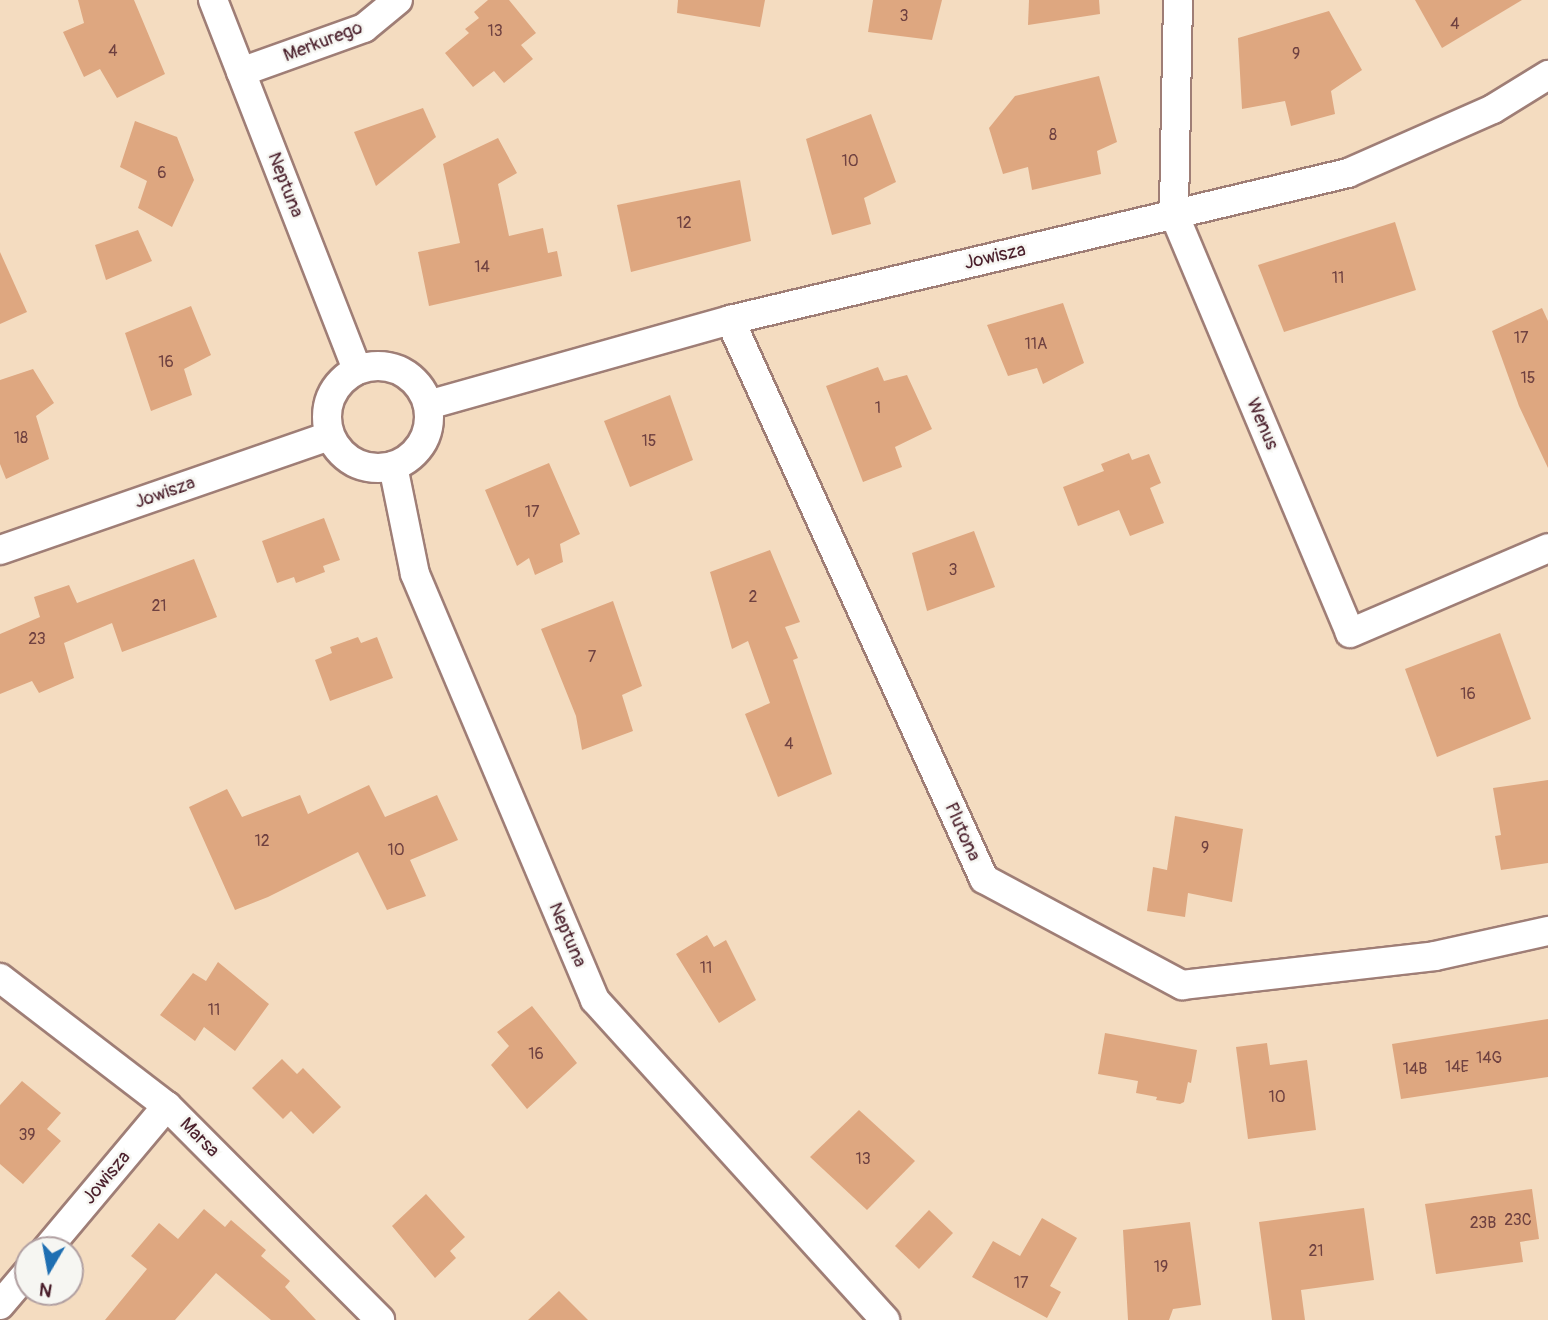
<!DOCTYPE html>
<style>
body{margin:0}
#map{position:relative;width:1548px;height:1320px;overflow:hidden;background:#f4dcc0;font-family:Pangolin,sans-serif}
div>[style]{position:absolute}
[style*='--x']{left:calc(var(--x)*1px);top:calc(var(--y)*1px);width:calc(var(--w)*1px);rotate:calc(var(--a)*1deg)}
.building>*{inset:0;background:#dea780}
.roads{filter:drop-shadow(2px 0 #9f7e76) drop-shadow(-2px 0 #9f7e76) drop-shadow(0 2px #9f7e76) drop-shadow(0 -2px #9f7e76)}
.minor>*{height:28px;margin:-14px;padding:0 14px;transform-origin:14px;border-radius:14px;background:#fff}
.minor>.ring{margin:-14px;padding:0;box-sizing:content-box;background:none;border:28px solid #fff;border-radius:50%}
span{translate:-50% -50%;white-space:nowrap;text-align:center;line-height:1.15;-webkit-text-stroke:5px #f6f6f2;paint-order:stroke}
.number-label{font-size:16px;color:#6f4140}
.number-label span{-webkit-text-stroke-width:0}
.street-label{font-size:19px;color:#4a1f2b}
.north{position:absolute;left:14px;top:1236px;width:70px;height:70px;box-sizing:border-box;background:#f6f6f2;border:2px solid #b1a0a2;border-radius:50%;rotate:190deg;font-size:19px;font-weight:700;line-height:28px;text-align:center;color:#4a1f2b}
.north::after{content:'';display:block;margin:auto;width:24px;height:32px;background:#1f6fb2;clip-path:polygon(50% 0,100% 100%,50% 72%,0 100%)}
</style>
<div id="map">
<div class="building">
<div style="clip-path:polygon(78px 0,134px 0,165px 74px,117px 98px,100px 69px,84px 77px,63px 32px,84px 23px)"></div>
<div style="clip-path:polygon(488px 0,509px 0,536px 33px,521px 45px,533px 59px,504px 83px,494px 71px,473px 87px,445px 53px,469px 33px,465px 29px,479px 18px,474px 12px)"></div>
<div style="clip-path:polygon(678px 0,765px 0,760px 27px,677px 13px)"></div>
<div style="clip-path:polygon(873px 0,942px 0,932px 40px,868px 32px)"></div>
<div style="clip-path:polygon(1029px 0,1099px 0,1100px 14px,1028px 25px)"></div>
<div style="clip-path:polygon(1415px 0,1522px 0,1442px 48px)"></div>
<div style="clip-path:polygon(1329px 11px,1362px 70px,1331px 91px,1335px 114px,1291px 126px,1285px 101px,1242px 109px,1238px 38px)"></div>
<div style="clip-path:polygon(1099px 76px,1117px 142px,1097px 151px,1101px 174px,1032px 190px,1028px 167px,1003px 174px,989px 128px,1015px 96px)"></div>
<div style="clip-path:polygon(423px 108px,436px 137px,376px 186px,354px 132px)"></div>
<div style="clip-path:polygon(871px 114px,896px 182px,864px 198px,871px 224px,832px 235px,806px 139px)"></div>
<div style="clip-path:polygon(135px 121px,177px 137px,194px 180px,172px 227px,138px 208px,147px 181px,120px 167px)"></div>
<div style="clip-path:polygon(498px 138px,517px 173px,498px 184px,509px 236px,543px 228px,548px 253px,557px 251px,562px 276px,429px 306px,418px 252px,460px 243px,443px 164px)"></div>
<div style="clip-path:polygon(740px 180px,751px 241px,631px 272px,617px 205px)"></div>
<div style="clip-path:polygon(1395px 222px,1416px 290px,1284px 332px,1258px 265px)"></div>
<div style="clip-path:polygon(138px 230px,152px 261px,106px 280px,95px 245px)"></div>
<div style="clip-path:polygon(0 252px,27px 312px,0 324px)"></div>
<div style="clip-path:polygon(1063px 303px,1084px 363px,1043px 384px,1037px 368px,1008px 376px,987px 325px)"></div>
<div style="clip-path:polygon(191px 306px,211px 355px,184px 369px,192px 395px,151px 411px,125px 333px)"></div>
<div style="clip-path:polygon(1542px 308px,1548px 321px,1548px 468px,1519px 406px,1492px 331px)"></div>
<div style="clip-path:polygon(878px 367px,884px 381px,907px 375px,932px 429px,895px 447px,902px 467px,863px 482px,826px 386px)"></div>
<div style="clip-path:polygon(33px 369px,54px 403px,36px 416px,49px 459px,6px 479px,0 464px,0 380px)"></div>
<div style="clip-path:polygon(670px 395px,693px 460px,630px 487px,604px 421px)"></div>
<div style="clip-path:polygon(1129px 453px,1132px 460px,1149px 454px,1161px 483px,1150px 488px,1164px 523px,1130px 536px,1119px 510px,1078px 526px,1063px 487px,1104px 471px,1101px 464px)"></div>
<div style="clip-path:polygon(549px 463px,580px 534px,560px 544px,563px 562px,535px 575px,529px 558px,517px 566px,485px 490px)"></div>
<div style="clip-path:polygon(324px 518px,340px 560px,323px 566px,325px 572px,296px 583px,294px 577px,277px 583px,262px 541px)"></div>
<div style="clip-path:polygon(974px 531px,995px 587px,927px 611px,912px 553px)"></div>
<div style="clip-path:polygon(770px 550px,800px 622px,785px 627px,798px 658px,793px 660px,832px 774px,778px 797px,745px 714px,770px 703px,748px 641px,732px 649px,710px 572px)"></div>
<div style="clip-path:polygon(194px 559px,217px 617px,122px 652px,112px 623px,64px 643px,74px 678px,39px 693px,32px 681px,0 694px,0 634px,40px 617px,34px 597px,69px 585px,77px 603px)"></div>
<div style="clip-path:polygon(613px 601px,642px 686px,622px 695px,633px 731px,582px 750px,576px 716px,541px 629px)"></div>
<div style="clip-path:polygon(1500px 633px,1531px 719px,1437px 757px,1405px 669px)"></div>
<div style="clip-path:polygon(358px 637px,361px 643px,377px 637px,393px 678px,330px 701px,315px 660px,332px 653px,330px 647px)"></div>
<div style="clip-path:polygon(1548px 780px,1548px 863px,1501px 870px,1495px 836px,1501px 835px,1493px 788px)"></div>
<div style="clip-path:polygon(369px 785px,385px 817px,437px 795px,458px 840px,410px 860px,426px 896px,387px 910px,358px 852px,268px 897px,235px 910px,189px 807px,227px 789px,242px 817px,300px 795px,308px 814px)"></div>
<div style="clip-path:polygon(1175px 816px,1243px 829px,1232px 902px,1188px 893px,1185px 917px,1147px 911px,1153px 867px,1167px 870px)"></div>
<div style="clip-path:polygon(707px 935px,714px 947px,726px 940px,756px 1000px,719px 1023px,676px 954px)"></div>
<div style="clip-path:polygon(218px 962px,269px 1004px,235px 1051px,204px 1027px,195px 1041px,160px 1015px,193px 973px,206px 981px)"></div>
<div style="clip-path:polygon(532px 1006px,577px 1063px,527px 1109px,491px 1065px,509px 1046px,497px 1032px)"></div>
<div style="clip-path:polygon(1548px 1019px,1548px 1077px,1401px 1099px,1392px 1044px)"></div>
<div style="clip-path:polygon(1105px 1033px,1197px 1050px,1191px 1083px,1188px 1082px,1184px 1102px,1180px 1104px,1156px 1100px,1157px 1097px,1136px 1093px,1138px 1081px,1098px 1074px)"></div>
<div style="clip-path:polygon(1267px 1043px,1270px 1065px,1307px 1060px,1316px 1130px,1248px 1139px,1236px 1047px)"></div>
<div style="clip-path:polygon(282px 1059px,297px 1074px,303px 1068px,341px 1107px,313px 1134px,291px 1111px,283px 1119px,252px 1088px)"></div>
<div style="clip-path:polygon(22px 1081px,61px 1113px,47px 1129px,61px 1141px,23px 1184px,0 1164px,0 1105px)"></div>
<div style="clip-path:polygon(859px 1110px,915px 1161px,867px 1210px,810px 1157px)"></div>
<div style="clip-path:polygon(1532px 1189px,1539px 1239px,1520px 1242px,1523px 1262px,1436px 1274px,1425px 1204px)"></div>
<div style="clip-path:polygon(426px 1194px,465px 1237px,450px 1251px,456px 1258px,435px 1278px,392px 1226px)"></div>
<div style="clip-path:polygon(1364px 1208px,1374px 1280px,1301px 1290px,1305px 1320px,1272px 1320px,1259px 1222px)"></div>
<div style="clip-path:polygon(204px 1209px,225px 1227px,231px 1220px,266px 1250px,261px 1256px,290px 1281px,285px 1287px,316px 1320px,271px 1320px,216px 1273px,175px 1320px,105px 1320px,147px 1269px,131px 1256px,159px 1223px,178px 1239px)"></div>
<div style="clip-path:polygon(929px 1210px,953px 1233px,919px 1269px,895px 1246px)"></div>
<div style="clip-path:polygon(1042px 1218px,1077px 1238px,1050px 1286px,1061px 1292px,1047px 1318px,972px 1277px,993px 1241px,1020px 1256px)"></div>
<div style="clip-path:polygon(1190px 1222px,1201px 1305px,1173px 1309px,1169px 1320px,1128px 1320px,1123px 1230px)"></div>
<div style="clip-path:polygon(559px 1291px,588px 1320px,528px 1320px)"></div>
</div>
<div class="roads">
<div class="minor">
<div style="--x:213;--y:0;--w:397;--a:68.7"></div>
<div style="--x:1178;--y:0;--w:214;--a:91.1"></div>
<div style="--x:1174;--y:214;--w:454;--a:67.2"></div>
<div style="--x:1350;--y:633;--w:215;--a:-23.2"></div>
<div style="--x:241;--y:72;--w:131;--a:-19.7"></div>
<div style="--x:364;--y:28;--w:44;--a:-39.5"></div>
<div style="--x:730;--y:320;--w:614;--a:65.56"></div>
<div style="--x:984;--y:879;--w:225;--a:28.2"></div>
<div style="--x:1182;--y:985;--w:255;--a:-6.5"></div>
<div style="--x:1435;--y:956;--w:116;--a:-12.5"></div>
<div class="ring" style="left:327px;top:366px;width:74px;height:74px"></div>
<div style="--x:428;--y:405;--w:314;--a:-15.7"></div>
<div style="--x:730;--y:320;--w:635;--a:-13.38"></div>
<div style="--x:1348;--y:173;--w:158;--a:-23.8"></div>
<div style="--x:1493;--y:109;--w:65;--a:-31.7"></div>
<div style="--x:393;--y:466;--w:110;--a:78.5"></div>
<div style="--x:415;--y:574;--w:462;--a:67.1"></div>
<div style="--x:595;--y:1000;--w:432;--a:47.8"></div>
<div style="--x:0;--y:550;--w:349;--a:-19.1"></div>
<div style="--x:0;--y:978;--w:210;--a:37.5"></div>
<div style="--x:167;--y:1106;--w:302;--a:45.1"></div>
<div style="--x:46;--y:1250;--w:188;--a:-50"></div>
<div style="--x:0;--y:1305;--w:43;--a:-49.7"></div>
</div>
</div>
<div class="number-label">
<span style="left:904px;top:16px">3</span>
<span style="left:1455px;top:24px">4</span>
<span style="left:495px;top:31px">13</span>
<span style="left:113px;top:51px">4</span>
<span style="left:1296px;top:54px">9</span>
<span style="left:1053px;top:135px">8</span>
<span style="left:850px;top:161px">10</span>
<span style="left:162px;top:173px">6</span>
<span style="left:684px;top:223px">12</span>
<span style="left:482px;top:267px">14</span>
<span style="left:1338px;top:278px">11</span>
<span style="left:1521px;top:338px">17</span>
<span style="left:1036px;top:344px">11A</span>
<span style="left:166px;top:362px">16</span>
<span style="left:1528px;top:378px">15</span>
<span style="left:878px;top:408px">1</span>
<span style="left:21px;top:438px">18</span>
<span style="left:649px;top:441px">15</span>
<span style="left:532px;top:512px">17</span>
<span style="left:953px;top:570px">3</span>
<span style="left:753px;top:597px">2</span>
<span style="left:159px;top:606px">21</span>
<span style="left:37px;top:639px">23</span>
<span style="left:592px;top:657px">7</span>
<span style="left:1468px;top:694px">16</span>
<span style="left:789px;top:744px">4</span>
<span style="left:262px;top:841px">12</span>
<span style="left:1205px;top:848px">9</span>
<span style="left:396px;top:850px">10</span>
<span style="left:706px;top:968px">11</span>
<span style="left:214px;top:1010px">11</span>
<span style="left:536px;top:1054px">16</span>
<span style="left:1489px;top:1058px">14G</span>
<span style="left:1457px;top:1067px">14E</span>
<span style="left:1415px;top:1069px">14B</span>
<span style="left:1277px;top:1097px">10</span>
<span style="left:27px;top:1135px">39</span>
<span style="left:863px;top:1159px">13</span>
<span style="left:1518px;top:1220px">23C</span>
<span style="left:1483px;top:1223px">23B</span>
<span style="left:1316px;top:1251px">21</span>
<span style="left:1161px;top:1267px">19</span>
<span style="left:1021px;top:1283px">17</span>
</div>
<div class="street-label">
<span style="left:323px;top:42px;rotate:-21deg">Merkurego</span>
<span style="left:285px;top:185px;rotate:69deg">Neptuna</span>
<span style="left:995px;top:257px;rotate:-13deg">Jowisza</span>
<span style="left:1262px;top:424px;rotate:67deg">Wenus</span>
<span style="left:165px;top:493px;rotate:-19deg">Jowisza</span>
<span style="left:962px;top:832px;rotate:66deg">Plutona</span>
<span style="left:567px;top:935px;rotate:67deg">Neptuna</span>
<span style="left:199px;top:1138px;rotate:45deg">Marsa</span>
<span style="left:107px;top:1178px;rotate:-50deg">Jowisza</span>
</div>
<div class="north">N</div>
</div>
